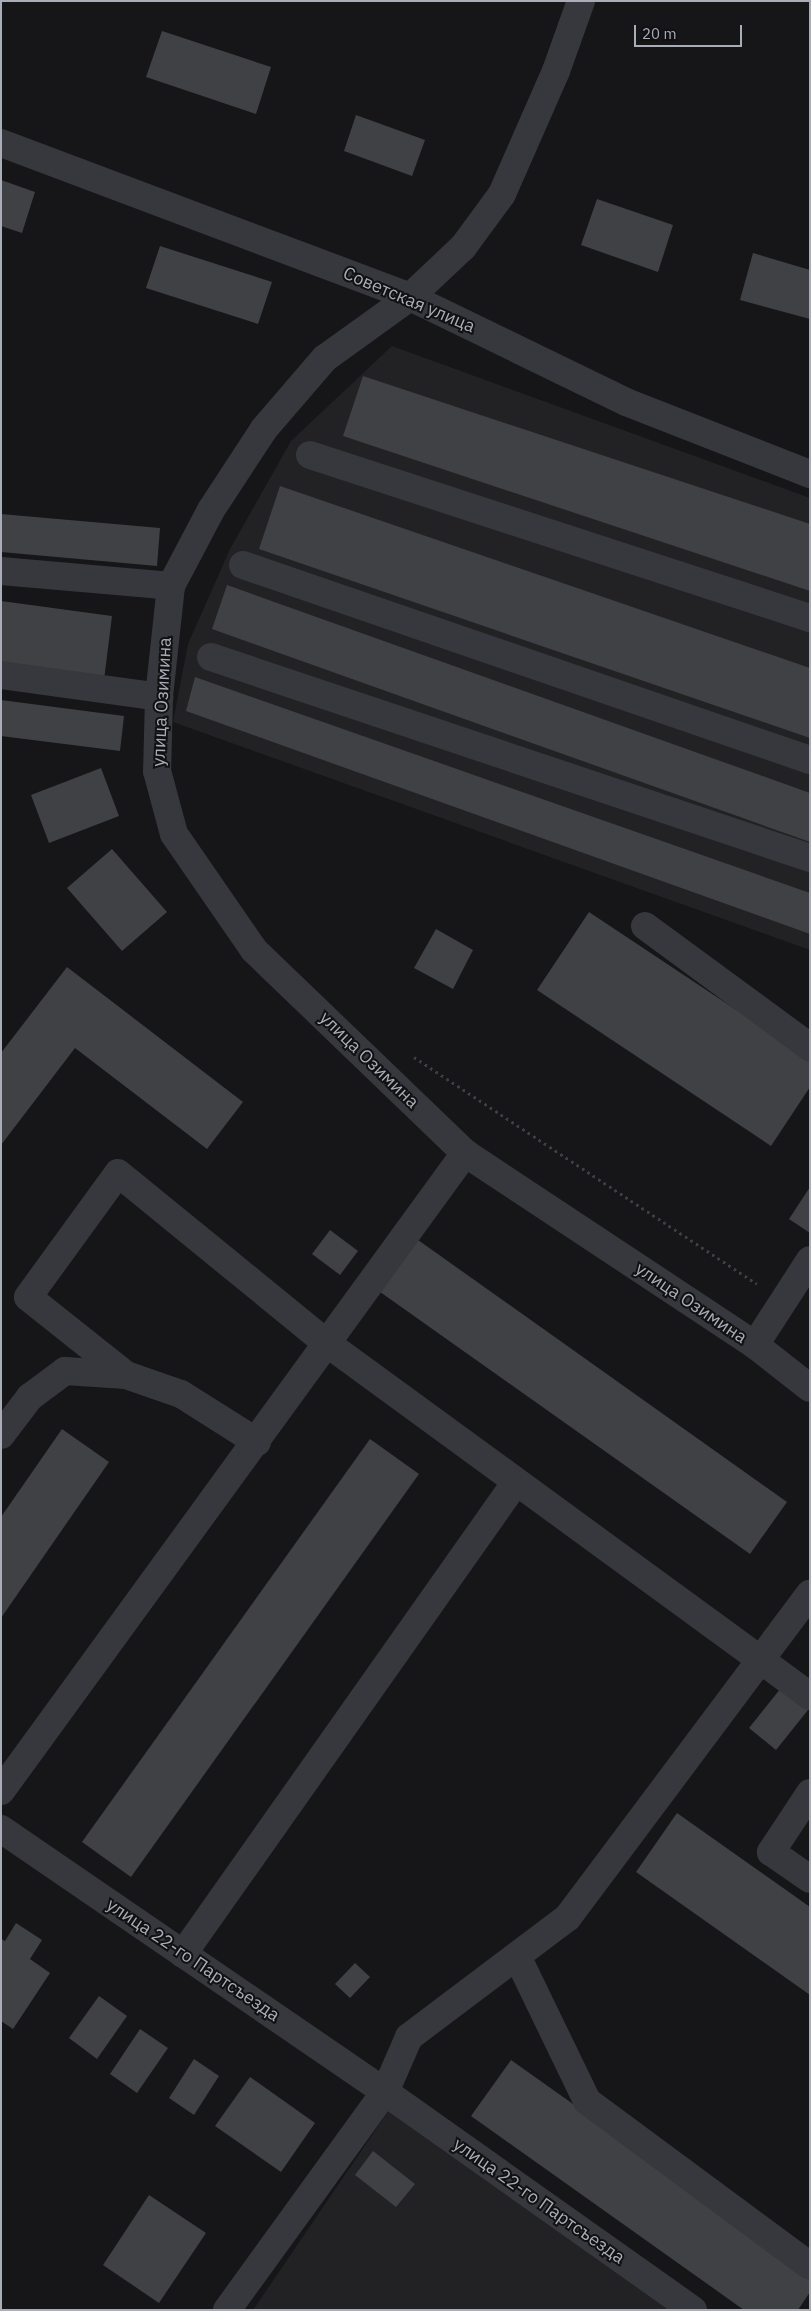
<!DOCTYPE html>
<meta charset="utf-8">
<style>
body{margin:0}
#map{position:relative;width:811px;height:2311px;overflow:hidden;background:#161618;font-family:"IBM Plex Sans",sans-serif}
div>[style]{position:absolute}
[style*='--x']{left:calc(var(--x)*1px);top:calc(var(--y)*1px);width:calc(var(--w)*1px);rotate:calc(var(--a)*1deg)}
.built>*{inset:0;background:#222225}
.building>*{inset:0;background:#404145}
.path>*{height:3px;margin-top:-1.5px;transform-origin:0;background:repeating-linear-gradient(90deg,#3d3f44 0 2.5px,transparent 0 6.5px)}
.minor>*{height:28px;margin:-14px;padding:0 14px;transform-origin:14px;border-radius:14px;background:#37383d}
span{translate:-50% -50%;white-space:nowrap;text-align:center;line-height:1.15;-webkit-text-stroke:4px #111113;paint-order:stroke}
.street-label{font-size:18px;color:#a8adb8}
.frame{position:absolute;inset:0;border:2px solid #a8adb8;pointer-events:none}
.scale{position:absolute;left:634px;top:25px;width:108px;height:22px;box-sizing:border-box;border:2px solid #a8adb8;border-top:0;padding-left:6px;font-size:15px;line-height:18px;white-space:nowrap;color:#a8adb8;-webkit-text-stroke:4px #111113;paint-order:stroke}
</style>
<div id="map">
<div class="built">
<div style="clip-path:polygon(392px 346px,810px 498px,810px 950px,173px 722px,188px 644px,230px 549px,291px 441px)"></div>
<div style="clip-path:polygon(396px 2100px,672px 2310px,253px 2310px)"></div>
</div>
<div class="building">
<div style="clip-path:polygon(162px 31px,271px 67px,256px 114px,146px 77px)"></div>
<div style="clip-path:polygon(356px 115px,425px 140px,412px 176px,344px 151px)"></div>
<div style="clip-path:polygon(1px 180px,35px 192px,22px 233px,1px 226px)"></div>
<div style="clip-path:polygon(597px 199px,673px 225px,658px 272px,581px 245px)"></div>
<div style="clip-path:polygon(160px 246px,272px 282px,258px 324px,146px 288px)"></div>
<div style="clip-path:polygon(753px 253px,810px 270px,810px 319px,740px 300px)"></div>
<div style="clip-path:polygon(363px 376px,810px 524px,810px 591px,343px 436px)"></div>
<div style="clip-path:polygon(280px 486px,810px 668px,810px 738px,259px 549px)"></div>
<div style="clip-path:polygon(1px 514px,160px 528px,157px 566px,1px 552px)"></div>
<div style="clip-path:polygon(227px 585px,810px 793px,810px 842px,212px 629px)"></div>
<div style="clip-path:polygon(1px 601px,112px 616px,104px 680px,1px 666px)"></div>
<div style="clip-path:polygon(195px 677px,810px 893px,810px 934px,186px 711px)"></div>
<div style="clip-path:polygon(1px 700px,124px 716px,120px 751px,1px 736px)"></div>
<div style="clip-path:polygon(101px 768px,119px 816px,49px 843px,31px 795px)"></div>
<div style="clip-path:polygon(112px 849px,167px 912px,122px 951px,67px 888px)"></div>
<div style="clip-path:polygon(589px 912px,810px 1059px,810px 1087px,771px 1146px,537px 990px)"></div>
<div style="clip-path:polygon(436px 929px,473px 950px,453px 989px,414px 968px)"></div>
<div style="clip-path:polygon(67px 967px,243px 1102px,207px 1149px,75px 1048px,1px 1145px,1px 1053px)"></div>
<div style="clip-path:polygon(810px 1187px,810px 1233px,789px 1219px)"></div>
<div style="clip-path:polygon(330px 1230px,358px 1251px,340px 1275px,312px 1254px)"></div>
<div style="clip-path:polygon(404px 1230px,787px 1502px,750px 1554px,366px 1282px)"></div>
<div style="clip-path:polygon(62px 1429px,109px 1462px,1px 1618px,1px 1517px)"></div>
<div style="clip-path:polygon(370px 1439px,419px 1474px,131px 1877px,82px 1842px)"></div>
<div style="clip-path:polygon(781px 1688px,808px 1710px,776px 1750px,749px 1728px)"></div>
<div style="clip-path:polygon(677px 1813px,810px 1907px,810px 1995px,636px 1872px)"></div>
<div style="clip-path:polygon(16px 1923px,42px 1940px,30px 1959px,50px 1973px,13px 2029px,1px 2021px,1px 1939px,5px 1941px)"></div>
<div style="clip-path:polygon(355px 1963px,370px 1977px,350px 1998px,335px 1984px)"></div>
<div style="clip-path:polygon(99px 1996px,127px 2016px,97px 2059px,69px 2038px)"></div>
<div style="clip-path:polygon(140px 2029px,168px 2048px,137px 2093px,110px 2074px)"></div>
<div style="clip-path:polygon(194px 2059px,219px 2076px,194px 2115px,169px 2098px)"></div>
<div style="clip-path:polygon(511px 2060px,810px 2272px,810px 2292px,798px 2310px,744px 2310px,471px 2116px)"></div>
<div style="clip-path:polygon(250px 2077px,315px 2123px,281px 2172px,215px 2126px)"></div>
<div style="clip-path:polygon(373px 2151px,415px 2184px,396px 2207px,355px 2175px)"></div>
<div style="clip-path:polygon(149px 2195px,206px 2233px,159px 2303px,103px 2265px)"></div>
</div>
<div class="path">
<div style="--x:414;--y:1057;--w:411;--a:33.5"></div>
</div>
<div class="minor">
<div style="--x:581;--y:1;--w:74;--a:109.7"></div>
<div style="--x:556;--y:71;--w:134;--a:113.7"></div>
<div style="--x:502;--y:194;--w:66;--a:126.3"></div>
<div style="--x:463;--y:247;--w:73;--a:136.7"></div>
<div style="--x:410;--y:297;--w:105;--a:144.3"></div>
<div style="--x:325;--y:358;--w:94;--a:130.7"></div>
<div style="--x:264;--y:429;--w:97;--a:123.2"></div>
<div style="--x:211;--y:510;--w:86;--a:117.8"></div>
<div style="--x:171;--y:586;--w:112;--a:96.2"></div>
<div style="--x:159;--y:697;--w:74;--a:91.5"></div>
<div style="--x:157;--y:771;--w:65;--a:74.9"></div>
<div style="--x:174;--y:834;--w:141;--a:55.4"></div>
<div style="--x:254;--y:950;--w:293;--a:43.9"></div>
<div style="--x:465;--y:1153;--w:348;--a:33.5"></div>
<div style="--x:755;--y:1345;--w:70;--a:38"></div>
<div style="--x:1;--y:143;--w:437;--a:20.6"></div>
<div style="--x:410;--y:297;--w:240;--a:25.9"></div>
<div style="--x:626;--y:402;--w:198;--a:21.4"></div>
<div style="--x:310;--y:455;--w:526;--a:18.06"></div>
<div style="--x:243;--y:565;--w:600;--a:18.98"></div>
<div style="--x:1;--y:571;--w:171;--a:5"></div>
<div style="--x:211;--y:657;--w:632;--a:18.55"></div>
<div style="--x:1;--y:675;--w:160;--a:7.9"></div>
<div style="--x:645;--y:926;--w:205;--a:36.3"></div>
<div style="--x:755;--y:1345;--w:101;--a:-57.1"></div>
<div style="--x:126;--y:1375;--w:125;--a:-141.5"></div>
<div style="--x:28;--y:1297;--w:153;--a:-54"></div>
<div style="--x:118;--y:1173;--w:271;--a:39.2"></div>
<div style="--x:328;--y:1344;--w:597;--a:36.14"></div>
<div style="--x:1;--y:1435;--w:48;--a:-52.7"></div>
<div style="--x:30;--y:1397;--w:44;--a:-36.6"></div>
<div style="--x:65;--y:1371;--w:61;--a:3.8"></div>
<div style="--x:126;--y:1375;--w:58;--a:19.1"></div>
<div style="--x:181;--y:1394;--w:90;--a:32.3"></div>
<div style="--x:1;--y:1791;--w:789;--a:-53.97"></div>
<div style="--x:810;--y:1793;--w:71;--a:123.5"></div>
<div style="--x:771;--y:1852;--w:47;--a:34.7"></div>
<div style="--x:1;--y:1829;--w:465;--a:34.4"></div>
<div style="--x:183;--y:1954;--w:578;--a:-54.8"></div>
<div style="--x:517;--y:1956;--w:161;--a:64.2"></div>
<div style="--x:587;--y:2101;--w:277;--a:36.5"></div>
<div style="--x:378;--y:2087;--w:386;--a:35.3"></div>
<div style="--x:227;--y:2310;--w:269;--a:-54.1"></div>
<div style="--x:385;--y:2092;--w:60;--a:-66.4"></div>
<div style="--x:409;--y:2037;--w:199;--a:-37"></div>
<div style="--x:568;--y:1917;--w:404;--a:-53.2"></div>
</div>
<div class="street-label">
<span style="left:409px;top:300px;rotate:23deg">Советская улица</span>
<span style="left:162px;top:702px;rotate:-87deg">улица Озимина</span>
<span style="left:369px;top:1060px;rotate:44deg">улица Озимина</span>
<span style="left:691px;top:1303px;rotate:34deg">улица Озимина</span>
<span style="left:193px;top:1960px;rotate:34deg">улица 22-го Партсъезда</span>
<span style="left:539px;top:2201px;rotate:35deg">улица 22-го Партсъезда</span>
</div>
<div class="frame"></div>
<div class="scale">20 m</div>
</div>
